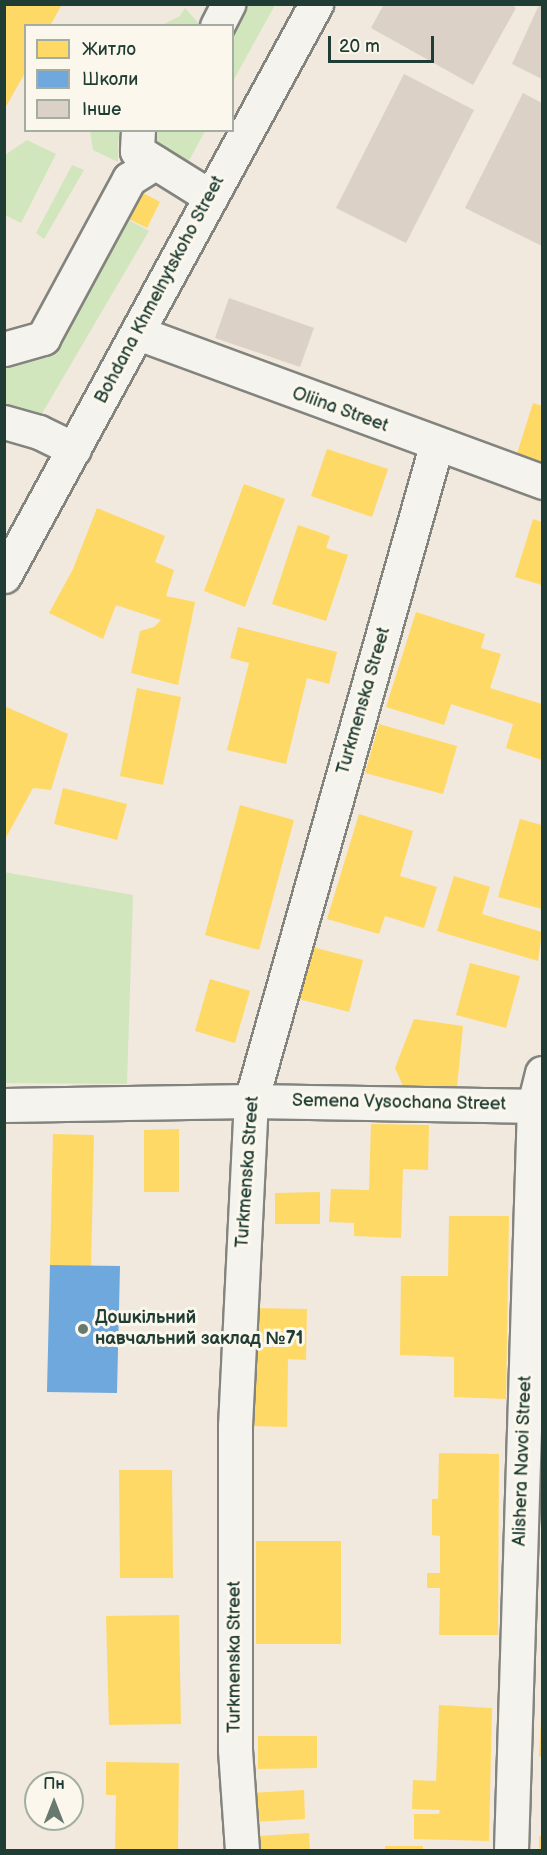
<!DOCTYPE html>
<meta charset="utf-8">
<style>
body{margin:0}
#map{position:relative;width:547px;height:1855px;overflow:hidden;background:#f1e8de;font-family:"Balsamiq Sans",sans-serif}
div>[style]{position:absolute}
[style*='--x']{left:calc(var(--x)*1px);top:calc(var(--y)*1px);width:calc(var(--w)*1px);rotate:calc(var(--a)*1deg)}
.green>*{inset:0;background:#d2e6be}
.homes>*{inset:0;background:#ffd966}
.schools>*{inset:0;background:#6fa8dc}
.building>*{inset:0;background:#dcd1c6}
.roads{filter:drop-shadow(2px 0 #83847e) drop-shadow(-2px 0 #83847e) drop-shadow(0 2px #83847e) drop-shadow(0 -2px #83847e)}
.minor>*{height:33px;margin:-16.5px;padding:0 16.5px;transform-origin:16.5px;border-radius:16.5px;background:#f5f3ee}
.major>*{height:33px;margin:-16.5px;padding:0 16.5px;transform-origin:16.5px;border-radius:16.5px;background:#f5f3ee}
.dots>*{width:16px;height:16px;translate:-50% -50%;box-sizing:border-box;border:3px solid #fbf7ec;border-radius:50%}
span{translate:-50% -50%;white-space:nowrap;text-align:center;line-height:1.15;-webkit-text-stroke:6px #fbf7ec;paint-order:stroke}
.street-label{font-size:18px;color:#1f3d34}
.poi-label{font-size:18px;color:#1f3d34;font-weight:700}
.left{translate:0 -50%;text-align:left}
.frame{position:absolute;inset:0;border:6px solid #1f3d34;pointer-events:none}
.legend{position:absolute;left:24px;top:24px;width:210px;height:108px;box-sizing:border-box;background:#fbf7ec;border:2px solid #a3ada2;margin:0;padding:8px 10px;list-style:none;font-size:18px;color:#1f3d34}
.legend li{display:flex;align-items:center;gap:12px;height:30px}
.legend b{width:30px;border:2px solid #a3ada2}
.north{position:absolute;left:24px;top:1771px;width:60px;height:60px;box-sizing:border-box;background:#fbf7ec;border:2px solid #a3ada2;border-radius:50%;rotate:0deg;font-size:16px;font-weight:700;line-height:24px;text-align:center;color:#1f3d34}
.north::after{content:'';display:block;margin:auto;width:21px;height:27px;background:#687970;clip-path:polygon(50% 0,100% 100%,50% 72%,0 100%)}
.scale{position:absolute;left:328px;top:36px;width:106px;height:27px;box-sizing:border-box;border:3px solid #1f3d34;border-top:0;padding-left:8px;font-size:18px;line-height:21px;white-space:nowrap;color:#1f3d34;-webkit-text-stroke:4px #fbf7ec;paint-order:stroke}
</style>
<div id="map">
<div class="green">
<div style="clip-path:polygon(228px 5px,275px 5px,233px 81px,232px 26px)"></div>
<div style="clip-path:polygon(185px 8px,200px 25px,162px 25px,180px 16px)"></div>
<div style="clip-path:polygon(90px 131px,123px 131px,118px 140px,118px 162px,93px 150px)"></div>
<div style="clip-path:polygon(139px 131px,205px 131px,179px 179px)"></div>
<div style="clip-path:polygon(27px 140px,56px 154px,21px 223px,5px 215px,5px 155px)"></div>
<div style="clip-path:polygon(72px 165px,84px 170px,44px 239px,36px 233px)"></div>
<div style="clip-path:polygon(123px 217px,149px 231px,40px 417px,5px 407px,4px 361px)"></div>
<div style="clip-path:polygon(4px 872px,133px 895px,127px 1084px,5px 1083px)"></div>
</div>
<div class="homes">
<div style="clip-path:polygon(4px 4px,62px 4px,50px 26px,26px 26px,26px 71px,4px 110px)"></div>
<div style="clip-path:polygon(138px 190px,160px 202px,147px 228px,125px 217px)"></div>
<div style="clip-path:polygon(533px 403px,542px 406px,542px 472px,514px 463px)"></div>
<div style="clip-path:polygon(327px 449px,388px 469px,372px 517px,311px 496px)"></div>
<div style="clip-path:polygon(244px 484px,285px 499px,245px 607px,204px 591px)"></div>
<div style="clip-path:polygon(97px 508px,165px 536px,155px 562px,174px 570px,166px 596px,195px 602px,178px 685px,131px 673px,140px 631px,154px 627px,161px 620px,116px 605px,103px 639px,49px 613px,73px 569px)"></div>
<div style="clip-path:polygon(533px 519px,542px 522px,542px 585px,515px 577px)"></div>
<div style="clip-path:polygon(298px 525px,330px 536px,326px 548px,348px 555px,326px 621px,272px 604px)"></div>
<div style="clip-path:polygon(416px 612px,485px 634px,481px 648px,501px 654px,490px 688px,542px 704px,542px 760px,506px 748px,513px 724px,451px 704px,444px 725px,386px 707px)"></div>
<div style="clip-path:polygon(238px 627px,337px 652px,329px 684px,307px 678px,286px 764px,227px 750px,249px 663px,230px 658px)"></div>
<div style="clip-path:polygon(137px 688px,181px 697px,163px 785px,120px 776px)"></div>
<div style="clip-path:polygon(4px 706px,68px 734px,51px 790px,33px 788px,4px 841px)"></div>
<div style="clip-path:polygon(379px 724px,457px 746px,443px 794px,365px 773px)"></div>
<div style="clip-path:polygon(63px 788px,127px 804px,117px 840px,54px 824px)"></div>
<div style="clip-path:polygon(240px 805px,294px 820px,259px 950px,205px 935px)"></div>
<div style="clip-path:polygon(359px 814px,413px 831px,400px 876px,437px 887px,424px 928px,385px 916px,379px 934px,327px 919px)"></div>
<div style="clip-path:polygon(520px 819px,542px 825px,542px 909px,498px 897px)"></div>
<div style="clip-path:polygon(454px 876px,490px 887px,482px 914px,542px 932px,538px 961px,437px 931px)"></div>
<div style="clip-path:polygon(308px 946px,363px 960px,349px 1012px,295px 998px)"></div>
<div style="clip-path:polygon(470px 963px,520px 976px,506px 1028px,456px 1015px)"></div>
<div style="clip-path:polygon(210px 979px,250px 991px,235px 1043px,195px 1031px)"></div>
<div style="clip-path:polygon(414px 1019px,463px 1026px,457px 1087px,403px 1086px,395px 1068px)"></div>
<div style="clip-path:polygon(371px 1124px,429px 1125px,428px 1170px,403px 1169px,401px 1238px,354px 1236px,354px 1223px,329px 1222px,331px 1189px,369px 1190px)"></div>
<div style="clip-path:polygon(179px 1129px,179px 1192px,144px 1192px,144px 1130px)"></div>
<div style="clip-path:polygon(53px 1134px,94px 1135px,91px 1266px,50px 1265px)"></div>
<div style="clip-path:polygon(320px 1192px,320px 1224px,275px 1224px,275px 1193px)"></div>
<div style="clip-path:polygon(449px 1216px,509px 1216px,506px 1399px,454px 1397px,454px 1357px,400px 1355px,401px 1276px,448px 1276px)"></div>
<div style="clip-path:polygon(254px 1308px,307px 1309px,306px 1360px,288px 1359px,287px 1427px,252px 1426px)"></div>
<div style="clip-path:polygon(439px 1453px,499px 1454px,498px 1635px,439px 1635px,440px 1588px,427px 1588px,427px 1573px,440px 1573px,440px 1536px,432px 1535px,432px 1499px,438px 1499px)"></div>
<div style="clip-path:polygon(119px 1470px,172px 1470px,173px 1578px,120px 1578px)"></div>
<div style="clip-path:polygon(256px 1541px,341px 1541px,341px 1644px,256px 1644px)"></div>
<div style="clip-path:polygon(179px 1615px,181px 1724px,109px 1725px,106px 1616px)"></div>
<div style="clip-path:polygon(439px 1705px,492px 1708px,489px 1841px,414px 1839px,414px 1814px,439px 1814px,440px 1810px,412px 1809px,413px 1780px,436px 1781px)"></div>
<div style="clip-path:polygon(541px 1719px,542px 1719px,542px 1757px,539px 1756px)"></div>
<div style="clip-path:polygon(258px 1736px,317px 1736px,317px 1768px,258px 1769px)"></div>
<div style="clip-path:polygon(106px 1762px,179px 1763px,178px 1850px,115px 1850px,116px 1795px,106px 1795px)"></div>
<div style="clip-path:polygon(304px 1790px,305px 1819px,252px 1822px,250px 1793px)"></div>
<div style="clip-path:polygon(309px 1833px,310px 1850px,258px 1850px,258px 1836px)"></div>
<div style="clip-path:polygon(539px 1836px,542px 1837px,542px 1850px,539px 1850px)"></div>
<div style="clip-path:polygon(385px 1846px,423px 1846px,423px 1850px,385px 1850px)"></div>
</div>
<div class="schools">
<div style="clip-path:polygon(50px 1265px,120px 1266px,117px 1393px,47px 1392px)"></div>
</div>
<div class="building">
<div style="clip-path:polygon(384px 4px,511px 4px,516px 8px,473px 85px,371px 28px)"></div>
<div style="clip-path:polygon(539px 5px,542px 7px,542px 79px,512px 64px)"></div>
<div style="clip-path:polygon(404px 74px,474px 110px,406px 243px,336px 208px)"></div>
<div style="clip-path:polygon(523px 93px,542px 103px,542px 246px,465px 208px)"></div>
<div style="clip-path:polygon(229px 298px,314px 328px,300px 367px,215px 338px)"></div>
</div>
<div class="roads">
<div class="minor">
<div style="--x:217;--y:26;--w:25;--a:-63"></div>
<div style="--x:138;--y:130;--w:21;--a:93"></div>
<div style="--x:137;--y:151;--w:87;--a:31.9"></div>
<div style="--x:138;--y:333;--w:431;--a:20.2"></div>
<div style="--x:4;--y:349;--w:41;--a:-15.8"></div>
<div style="--x:43;--y:338;--w:181;--a:-61.6"></div>
<div style="--x:129;--y:179;--w:31;--a:-32"></div>
<div style="--x:4;--y:422;--w:36;--a:16"></div>
<div style="--x:39;--y:432;--w:39;--a:26"></div>
<div style="--x:4;--y:1105;--w:247;--a:-0.9"></div>
<div style="--x:251;--y:1101;--w:291;--a:1"></div>
<div style="--x:242;--y:1850;--w:101;--a:-94"></div>
<div style="--x:235;--y:1749;--w:323;--a:-90"></div>
<div style="--x:235;--y:1426;--w:325;--a:-87.2"></div>
<div style="--x:251;--y:1101;--w:681;--a:-74.23"></div>
<div style="--x:511;--y:1850;--w:745;--a:-88.23"></div>
<div style="--x:534;--y:1105;--w:33;--a:-76"></div>
</div>
<div class="major">
<div style="--x:4;--y:576;--w:652;--a:-61.39"></div>
</div>
</div>
<div class="dots">
<div style="left:83px;top:1329px;background:#687970"></div>
</div>
<div class="street-label">
<span style="left:160px;top:290px;rotate:-62deg">Bohdana Khmelnytskoho Street</span>
<span style="left:340px;top:410px;rotate:20deg">Oliina Street</span>
<span style="left:364px;top:701px;rotate:-74deg">Turkmenska Street</span>
<span style="left:399px;top:1103px;rotate:1deg">Semena Vysochana Street</span>
<span style="left:248px;top:1172px;rotate:-86deg">Turkmenska Street</span>
<span style="left:523px;top:1461px;rotate:-88deg">Alishera Navoi Street</span>
<span style="left:235px;top:1657px;rotate:-90deg">Turkmenska Street</span>
</div>
<div class="poi-label">
<span class="left" style="left:95px;top:1329px">Дошкільний<br>навчальний заклад №71</span>
</div>
<div class="frame"></div>
<ul class="legend">
<li><b style="height:16px;background:#ffd966"></b>Житло</li>
<li><b style="height:16px;background:#6fa8dc"></b>Школи</li>
<li><b style="height:16px;background:#dcd1c6"></b>Інше</li>
</ul>
<div class="north">Пн</div>
<div class="scale">20 m</div>
</div>
